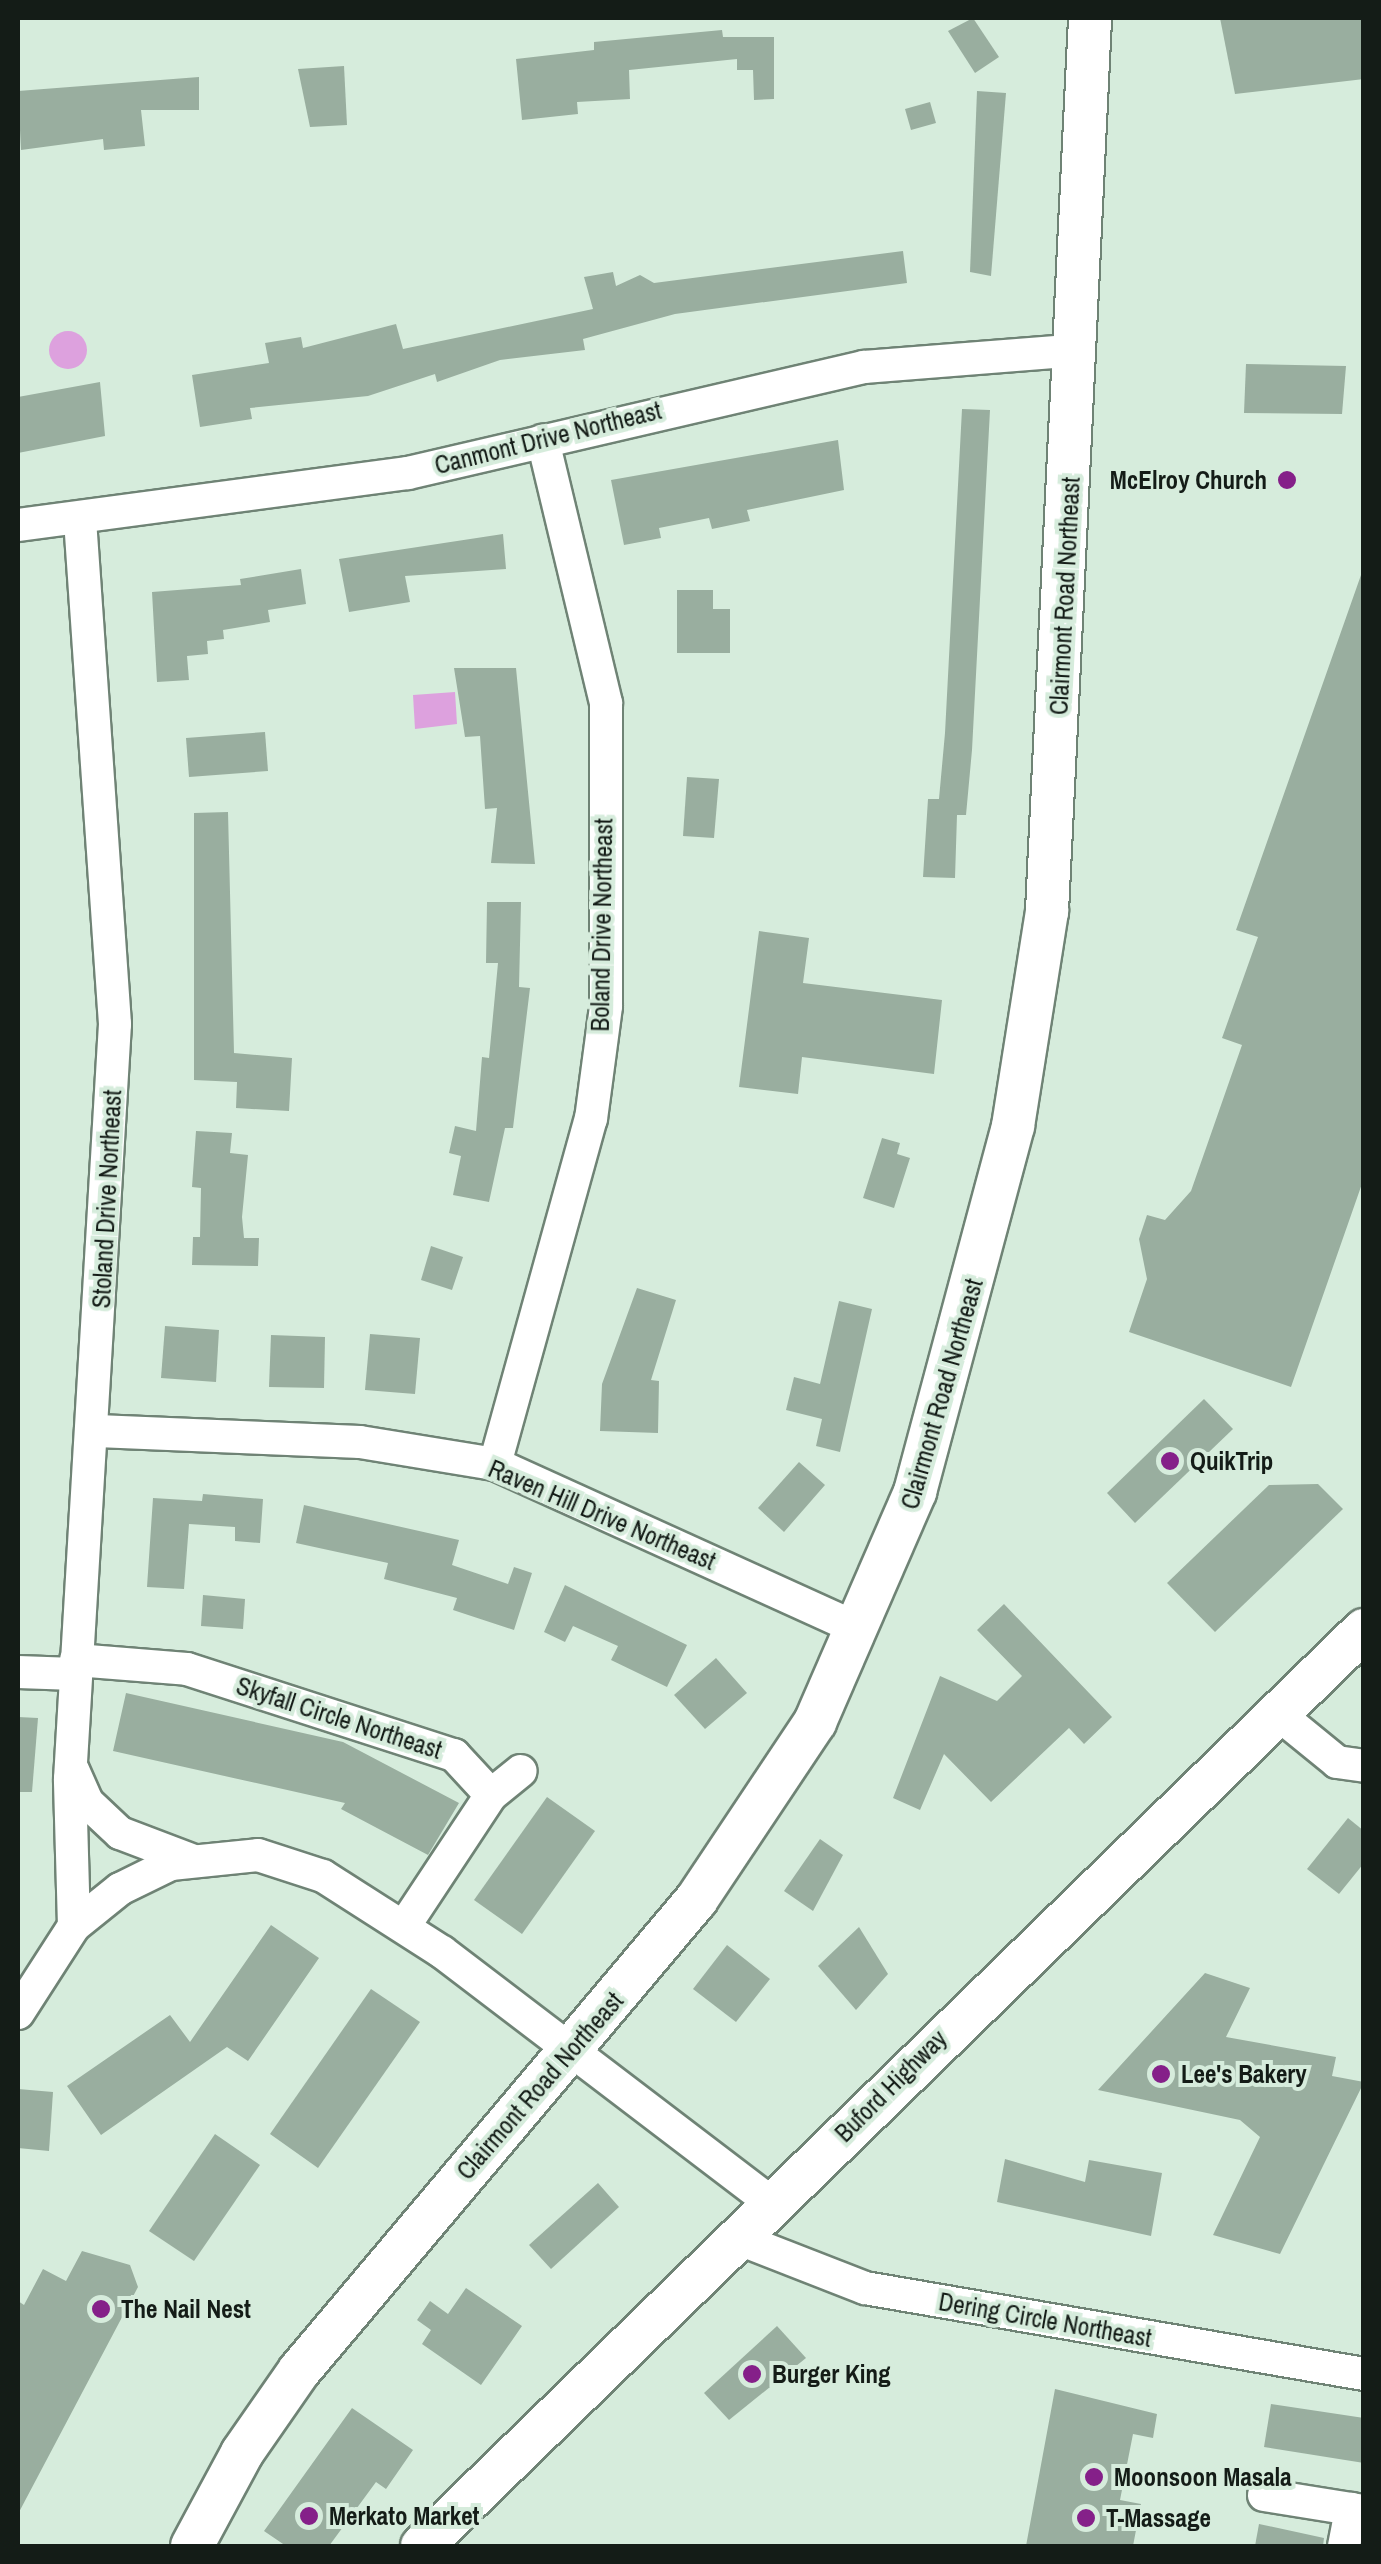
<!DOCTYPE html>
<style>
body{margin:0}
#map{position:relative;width:1381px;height:2564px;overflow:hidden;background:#d6ecdc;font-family:"Archivo Narrow",sans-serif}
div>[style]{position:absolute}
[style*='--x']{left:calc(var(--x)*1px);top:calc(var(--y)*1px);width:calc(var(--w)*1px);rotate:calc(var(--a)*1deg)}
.water>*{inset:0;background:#dda1de}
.round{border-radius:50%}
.building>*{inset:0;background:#99ae9f}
.roads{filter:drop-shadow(2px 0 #6f8375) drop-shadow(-2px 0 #6f8375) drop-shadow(0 2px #6f8375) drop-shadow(0 -2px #6f8375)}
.minor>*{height:32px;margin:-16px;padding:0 16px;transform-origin:16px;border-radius:16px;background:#fff}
.major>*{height:42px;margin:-21px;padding:0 21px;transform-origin:21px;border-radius:21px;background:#fff}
.dots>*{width:28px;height:28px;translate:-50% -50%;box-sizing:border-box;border:5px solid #d6ecdc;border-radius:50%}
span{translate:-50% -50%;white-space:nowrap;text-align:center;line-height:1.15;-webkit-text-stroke:8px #d6ecdc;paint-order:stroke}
.street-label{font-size:25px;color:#141c17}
.poi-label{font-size:25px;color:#141c17;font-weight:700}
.right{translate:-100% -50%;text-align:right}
.left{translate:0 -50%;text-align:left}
.frame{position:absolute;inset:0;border:20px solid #141c17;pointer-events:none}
</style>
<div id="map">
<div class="water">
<div class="round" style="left:49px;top:331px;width:38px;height:38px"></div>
<div style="clip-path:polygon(455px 692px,457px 724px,415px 729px,413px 695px)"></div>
</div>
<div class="building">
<div style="clip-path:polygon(973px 18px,999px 57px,975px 73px,948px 31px)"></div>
<div style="clip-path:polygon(1220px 18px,1364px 18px,1364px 79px,1235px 94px)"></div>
<div style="clip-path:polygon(722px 30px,723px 37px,774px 37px,774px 99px,754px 100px,753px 70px,737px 70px,737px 59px,629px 70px,630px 99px,577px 102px,578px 114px,522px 120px,516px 59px,594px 50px,594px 42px)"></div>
<div style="clip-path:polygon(344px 66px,347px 125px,310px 127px,298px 69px)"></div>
<div style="clip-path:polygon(199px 77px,199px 110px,141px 110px,145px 146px,104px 150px,103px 139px,21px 150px,18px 91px)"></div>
<div style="clip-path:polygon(977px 91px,1006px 93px,991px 276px,970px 272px)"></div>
<div style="clip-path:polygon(930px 102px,936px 123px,911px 130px,905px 109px)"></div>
<div style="clip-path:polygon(903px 251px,907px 283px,675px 314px,583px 339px,585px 350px,500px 360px,437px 382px,435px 374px,368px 396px,250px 408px,252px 419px,200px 427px,192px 375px,269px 363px,265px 343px,301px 337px,303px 348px,396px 324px,403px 349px,593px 309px,584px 277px,613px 272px,616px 286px,640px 275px,654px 283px)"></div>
<div style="clip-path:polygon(1246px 364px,1346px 366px,1342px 414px,1244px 413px)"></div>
<div style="clip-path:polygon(100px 382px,105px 436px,18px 453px,18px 397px)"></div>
<div style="clip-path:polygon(962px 409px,990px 410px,972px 750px,966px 815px,957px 815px,955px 878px,923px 877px,928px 799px,939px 799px,945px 733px)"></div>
<div style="clip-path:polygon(838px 440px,844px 490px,747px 510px,750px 521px,712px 529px,709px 518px,659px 528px,661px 538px,624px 545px,611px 480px)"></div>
<div style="clip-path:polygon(503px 534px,506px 569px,405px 576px,410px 602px,349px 612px,339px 559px)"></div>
<div style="clip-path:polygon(301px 569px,306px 604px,268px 610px,270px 622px,223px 630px,224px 639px,207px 641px,208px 654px,187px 656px,189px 680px,157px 682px,152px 592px,241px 585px,240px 579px)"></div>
<div style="clip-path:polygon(1361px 575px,1364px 1178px,1291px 1387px,1129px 1332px,1147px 1279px,1139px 1239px,1147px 1215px,1165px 1220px,1191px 1191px,1242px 1045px,1222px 1038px,1258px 937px,1236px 930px)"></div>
<div style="clip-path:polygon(677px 590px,713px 590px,713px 609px,730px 609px,730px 653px,677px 653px)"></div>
<div style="clip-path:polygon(454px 668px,516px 668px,535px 864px,491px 863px,497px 808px,485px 809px,480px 736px,465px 737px)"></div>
<div style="clip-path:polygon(265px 732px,268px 771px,189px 777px,186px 738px)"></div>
<div style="clip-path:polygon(687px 777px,719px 779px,714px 838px,683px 836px)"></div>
<div style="clip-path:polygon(228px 812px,234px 1053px,292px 1058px,289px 1111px,236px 1108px,237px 1082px,194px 1080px,194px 813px)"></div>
<div style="clip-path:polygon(487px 902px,521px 902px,519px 987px,530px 988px,513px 1128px,505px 1128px,489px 1202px,453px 1195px,461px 1156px,449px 1153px,455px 1126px,476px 1131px,482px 1057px,489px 1058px,498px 963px,486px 963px)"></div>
<div style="clip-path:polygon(759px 931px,809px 938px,803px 983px,942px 1000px,934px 1074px,802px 1057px,798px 1094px,739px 1087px)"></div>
<div style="clip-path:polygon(196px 1131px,232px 1133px,230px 1153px,248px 1155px,242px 1217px,244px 1238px,259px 1238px,258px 1266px,192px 1265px,193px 1237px,200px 1237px,201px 1188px,192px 1187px)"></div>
<div style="clip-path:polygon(882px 1138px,900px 1143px,897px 1154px,910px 1158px,894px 1208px,863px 1198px)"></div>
<div style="clip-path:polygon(431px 1246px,463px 1257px,452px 1290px,421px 1280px)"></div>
<div style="clip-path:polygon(637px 1288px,676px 1300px,651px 1380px,659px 1381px,658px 1433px,600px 1431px,602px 1384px)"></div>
<div style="clip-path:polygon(839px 1301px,872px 1309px,840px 1452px,816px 1446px,822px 1419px,786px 1410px,794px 1377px,820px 1384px)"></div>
<div style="clip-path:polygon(165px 1326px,219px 1330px,216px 1382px,161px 1378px)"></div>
<div style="clip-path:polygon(370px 1334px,420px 1338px,415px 1394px,365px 1390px)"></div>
<div style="clip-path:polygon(271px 1335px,325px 1337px,324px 1388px,269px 1387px)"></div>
<div style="clip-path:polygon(1204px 1399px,1233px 1429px,1135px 1523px,1107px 1493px)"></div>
<div style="clip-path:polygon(799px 1462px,825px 1485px,784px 1532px,758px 1508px)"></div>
<div style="clip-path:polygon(1318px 1484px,1343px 1509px,1215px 1632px,1167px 1583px,1269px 1485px)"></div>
<div style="clip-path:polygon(203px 1494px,263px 1499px,260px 1543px,235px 1541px,235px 1527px,189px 1524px,184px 1589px,147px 1587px,153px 1498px,202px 1501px)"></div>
<div style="clip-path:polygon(304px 1505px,459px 1540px,452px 1565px,508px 1584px,514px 1567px,532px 1573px,514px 1630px,453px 1610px,457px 1598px,384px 1579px,388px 1563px,296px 1543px)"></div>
<div style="clip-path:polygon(565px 1585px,687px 1645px,667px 1687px,611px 1660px,618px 1646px,573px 1626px,565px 1642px,544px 1632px)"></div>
<div style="clip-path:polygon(203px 1595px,245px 1599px,243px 1629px,201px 1626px)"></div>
<div style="clip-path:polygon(1004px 1604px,1112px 1717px,1084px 1744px,1069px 1728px,991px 1802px,944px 1754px,920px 1810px,893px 1798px,940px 1676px,997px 1701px,1022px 1676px,977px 1630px)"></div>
<div style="clip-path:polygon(716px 1658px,747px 1693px,705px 1729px,674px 1695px)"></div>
<div style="clip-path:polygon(126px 1693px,343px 1742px,459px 1803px,428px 1855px,341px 1809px,345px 1803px,113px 1751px)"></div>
<div style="clip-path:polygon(18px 1717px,38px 1718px,32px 1792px,18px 1792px)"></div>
<div style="clip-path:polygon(547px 1797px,595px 1831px,522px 1934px,474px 1900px)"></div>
<div style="clip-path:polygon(1348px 1818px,1364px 1831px,1364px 1863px,1339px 1894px,1307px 1869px)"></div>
<div style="clip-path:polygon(820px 1839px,843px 1855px,813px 1911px,784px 1891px)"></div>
<div style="clip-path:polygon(271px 1925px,319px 1958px,248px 2061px,227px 2047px,101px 2135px,67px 2086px,170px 2015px,190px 2042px)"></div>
<div style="clip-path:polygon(859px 1927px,888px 1974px,856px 2010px,818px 1966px)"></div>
<div style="clip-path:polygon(727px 1945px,770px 1979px,736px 2022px,693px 1989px)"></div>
<div style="clip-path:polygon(1205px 1973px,1250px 1988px,1226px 2037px,1336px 2057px,1332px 2076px,1364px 2082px,1280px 2254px,1213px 2235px,1260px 2137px,1240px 2120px,1098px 2090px)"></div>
<div style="clip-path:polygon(371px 1989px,420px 2022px,318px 2168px,270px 2134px)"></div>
<div style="clip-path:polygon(18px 2089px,53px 2092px,49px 2151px,18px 2148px)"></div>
<div style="clip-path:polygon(215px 2134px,260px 2165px,194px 2261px,149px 2231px)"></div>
<div style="clip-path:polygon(1005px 2159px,1085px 2182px,1089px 2160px,1162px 2173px,1151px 2236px,997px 2202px)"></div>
<div style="clip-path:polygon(598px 2183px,619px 2207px,551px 2269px,529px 2245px)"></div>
<div style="clip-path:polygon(82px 2251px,130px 2265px,138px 2287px,18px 2514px,18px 2301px,24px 2305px,43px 2269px,66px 2281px)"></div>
<div style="clip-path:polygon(466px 2288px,522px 2326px,481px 2385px,422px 2344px,431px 2330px,417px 2320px,430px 2301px,448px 2314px)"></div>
<div style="clip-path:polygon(777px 2326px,806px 2358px,729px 2420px,704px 2393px)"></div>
<div style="clip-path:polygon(1055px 2389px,1157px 2414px,1153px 2438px,1133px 2434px,1120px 2500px,1141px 2504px,1133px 2546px,1026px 2546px)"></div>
<div style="clip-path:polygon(1271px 2404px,1364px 2418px,1364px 2463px,1264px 2447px)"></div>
<div style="clip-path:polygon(352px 2408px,413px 2450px,386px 2489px,376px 2482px,329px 2546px,286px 2546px,264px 2531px)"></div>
<div style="clip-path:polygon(1259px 2524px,1324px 2538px,1323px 2546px,1255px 2546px)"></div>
</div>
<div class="roads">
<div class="minor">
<div style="--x:18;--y:525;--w:393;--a:-7.6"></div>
<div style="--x:408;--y:473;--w:468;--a:-13.1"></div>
<div style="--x:864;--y:367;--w:215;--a:-4.5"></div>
<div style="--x:97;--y:1431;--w:263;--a:2.4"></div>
<div style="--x:360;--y:1442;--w:137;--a:9.3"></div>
<div style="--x:495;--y:1464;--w:397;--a:24.4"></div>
<div style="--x:495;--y:1464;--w:358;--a:-74.5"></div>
<div style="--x:591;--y:1119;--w:114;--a:-82.4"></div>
<div style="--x:606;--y:1006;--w:303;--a:-90"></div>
<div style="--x:606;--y:703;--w:270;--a:-103.5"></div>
<div style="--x:76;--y:1660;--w:111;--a:4.6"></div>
<div style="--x:187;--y:1669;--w:281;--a:17.9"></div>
<div style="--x:454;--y:1755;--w:54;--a:47.2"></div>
<div style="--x:491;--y:1795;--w:156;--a:123.5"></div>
<div style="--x:18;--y:1672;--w:57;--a:2"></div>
<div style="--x:1277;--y:1713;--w:77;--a:39.2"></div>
<div style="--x:1337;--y:1762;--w:27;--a:8"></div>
<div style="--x:73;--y:1770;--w:36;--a:66"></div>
<div style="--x:88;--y:1803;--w:44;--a:43.2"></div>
<div style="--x:120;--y:1833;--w:76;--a:20.8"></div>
<div style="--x:491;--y:1795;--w:38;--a:-39"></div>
<div style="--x:74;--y:1926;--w:59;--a:-38.8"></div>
<div style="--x:120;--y:1889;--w:57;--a:-26.1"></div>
<div style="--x:171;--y:1864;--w:87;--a:-5.9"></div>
<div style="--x:258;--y:1855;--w:68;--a:17.9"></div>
<div style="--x:323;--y:1876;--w:141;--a:32.6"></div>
<div style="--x:442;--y:1952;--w:411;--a:37.3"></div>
<div style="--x:18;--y:2013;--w:103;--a:-57.2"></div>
<div style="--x:74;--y:1926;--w:147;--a:-91.6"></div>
<div style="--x:70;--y:1779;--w:756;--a:-86.59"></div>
<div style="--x:115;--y:1024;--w:505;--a:-93.97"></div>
<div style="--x:734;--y:2237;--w:141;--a:21.3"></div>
<div style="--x:865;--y:2288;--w:506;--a:9.78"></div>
<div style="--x:1264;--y:2495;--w:101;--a:9.1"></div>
<div style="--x:1344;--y:2546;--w:38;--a:-79"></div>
</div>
<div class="major">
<div style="--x:192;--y:2546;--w:106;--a:-61.7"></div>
<div style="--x:242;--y:2453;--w:100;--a:-55.2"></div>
<div style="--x:299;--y:2371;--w:617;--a:-49.86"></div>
<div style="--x:697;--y:1899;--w:213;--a:-56.3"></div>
<div style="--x:815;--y:1722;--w:251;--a:-66.5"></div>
<div style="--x:915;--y:1492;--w:379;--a:-75"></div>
<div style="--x:1013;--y:1126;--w:218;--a:-81"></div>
<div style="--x:1047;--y:911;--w:894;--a:-87.24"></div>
<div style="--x:422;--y:2546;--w:1314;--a:-44.2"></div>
</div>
</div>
<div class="dots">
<div style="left:1287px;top:480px;background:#852089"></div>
<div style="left:1170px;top:1461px;background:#852089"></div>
<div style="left:1161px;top:2074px;background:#852089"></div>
<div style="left:101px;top:2309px;background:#852089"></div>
<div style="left:752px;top:2374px;background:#852089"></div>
<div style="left:1094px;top:2477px;background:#852089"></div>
<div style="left:309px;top:2516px;background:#852089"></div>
<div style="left:1086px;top:2518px;background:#852089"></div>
</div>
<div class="street-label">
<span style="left:548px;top:438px;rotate:-14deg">Canmont Drive Northeast</span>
<span style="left:1065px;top:596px;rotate:-87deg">Clairmont Road Northeast</span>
<span style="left:602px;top:925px;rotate:-89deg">Boland Drive Northeast</span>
<span style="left:107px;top:1199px;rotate:-87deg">Stoland Drive Northeast</span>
<span style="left:942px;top:1394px;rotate:-74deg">Clairmont Road Northeast</span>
<span style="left:602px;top:1515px;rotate:23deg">Raven Hill Drive Northeast</span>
<span style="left:339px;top:1718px;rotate:18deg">Skyfall Circle Northeast</span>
<span style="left:540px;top:2086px;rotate:-49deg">Clairmont Road Northeast</span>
<span style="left:891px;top:2086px;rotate:-45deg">Buford Highway</span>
<span style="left:1045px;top:2320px;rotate:10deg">Dering Circle Northeast</span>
</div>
<div class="poi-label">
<span class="right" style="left:1267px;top:480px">McElroy Church</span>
<span class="left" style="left:1190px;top:1461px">QuikTrip</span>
<span class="left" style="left:1181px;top:2074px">Lee's Bakery</span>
<span class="left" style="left:121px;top:2309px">The Nail Nest</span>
<span class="left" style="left:772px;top:2374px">Burger King</span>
<span class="left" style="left:1114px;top:2477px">Moonsoon Masala</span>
<span class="left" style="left:329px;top:2516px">Merkato Market</span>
<span class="left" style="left:1106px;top:2518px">T-Massage</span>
</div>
<div class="frame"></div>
</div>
